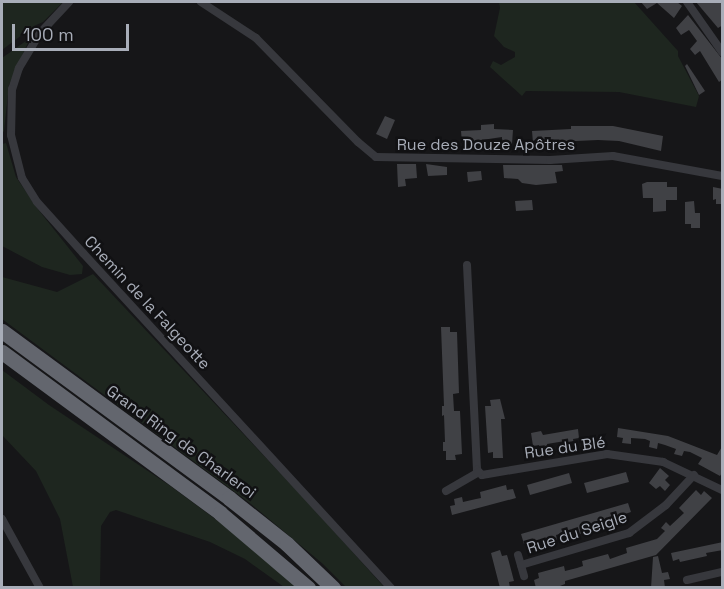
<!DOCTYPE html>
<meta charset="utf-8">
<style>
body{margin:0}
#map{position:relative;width:724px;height:589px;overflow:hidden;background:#161618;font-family:"Space Grotesk",sans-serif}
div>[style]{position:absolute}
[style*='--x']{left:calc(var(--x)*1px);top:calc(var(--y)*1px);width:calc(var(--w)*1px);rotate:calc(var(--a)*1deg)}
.green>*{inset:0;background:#1e261f}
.building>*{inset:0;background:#404145}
.minor>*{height:8px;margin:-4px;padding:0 4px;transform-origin:4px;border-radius:4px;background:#37383d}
.motorway>*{height:15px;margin:-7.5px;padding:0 7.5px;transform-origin:7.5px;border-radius:7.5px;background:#63666e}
span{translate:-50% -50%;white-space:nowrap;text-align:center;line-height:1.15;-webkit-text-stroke:5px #111113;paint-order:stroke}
.street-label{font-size:16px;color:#a8adb8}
.frame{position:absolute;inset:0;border:3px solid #a8adb8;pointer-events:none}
.scale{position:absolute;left:12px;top:24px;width:117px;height:27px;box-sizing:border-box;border:3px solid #a8adb8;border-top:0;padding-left:8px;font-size:18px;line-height:21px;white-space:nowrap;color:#a8adb8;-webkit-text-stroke:4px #111113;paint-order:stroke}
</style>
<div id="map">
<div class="green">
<div style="clip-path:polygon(2px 2px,63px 2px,43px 22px,34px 26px,2px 50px)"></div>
<div style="clip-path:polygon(499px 2px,634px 2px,678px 51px,678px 56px,699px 96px,696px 107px,619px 92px,526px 91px,522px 96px,490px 67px,493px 61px,501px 65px,515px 57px,515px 52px,504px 47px,494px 36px,500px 8px)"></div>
<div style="clip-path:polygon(30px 38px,9px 85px,4px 131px,2px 133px,2px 58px)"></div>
<div style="clip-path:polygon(6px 143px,16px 177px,37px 208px,83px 266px,82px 274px,70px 275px,42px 267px,2px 246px,2px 144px)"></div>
<div style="clip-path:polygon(93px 274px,312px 507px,384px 587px,346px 587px,323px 564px,251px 504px,2px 319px,2px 277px,57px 292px)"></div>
<div style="clip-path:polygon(2px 370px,49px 405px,169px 485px,226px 527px,298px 587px,284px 587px,245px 559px,210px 542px,116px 510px,110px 512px,101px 526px,100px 587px,73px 587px,60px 519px,36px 471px,2px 435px)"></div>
</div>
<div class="building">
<div style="clip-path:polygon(641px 2px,677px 2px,682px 6px,674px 18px,657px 3px,647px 9px)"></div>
<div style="clip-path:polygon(696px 2px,723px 2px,723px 25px,718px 28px)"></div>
<div style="clip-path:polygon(688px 15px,723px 60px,723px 79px,719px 82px,700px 51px,695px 55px,690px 49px,697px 41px,689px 30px,681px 35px,676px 28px)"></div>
<div style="clip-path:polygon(687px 64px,705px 91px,699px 95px,685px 66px)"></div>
<div style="clip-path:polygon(385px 116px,395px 120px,387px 139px,376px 134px)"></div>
<div style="clip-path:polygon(494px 124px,494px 129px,513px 130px,512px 144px,502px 143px,502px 137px,462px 143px,461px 131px,481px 130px,481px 125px)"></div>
<div style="clip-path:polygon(571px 126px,613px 126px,663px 136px,661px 151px,619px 141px,598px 140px,533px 143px,532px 131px,571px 129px)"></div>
<div style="clip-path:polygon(397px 164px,416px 164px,417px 178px,405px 179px,406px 186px,398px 187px)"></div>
<div style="clip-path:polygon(426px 164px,447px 167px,447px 175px,428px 176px)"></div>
<div style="clip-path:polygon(503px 165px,562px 165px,563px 171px,555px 172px,557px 183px,536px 185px,522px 183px,518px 179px,504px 178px)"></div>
<div style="clip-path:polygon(481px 171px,482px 180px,468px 182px,467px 172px)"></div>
<div style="clip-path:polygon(647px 182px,667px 182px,667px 187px,677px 187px,677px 200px,666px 200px,666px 211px,653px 212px,653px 198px,643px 198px,642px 184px)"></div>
<div style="clip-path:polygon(713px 187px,723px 189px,723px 204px,716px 204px,716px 199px,713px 200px)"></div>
<div style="clip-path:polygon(532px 200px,533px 210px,516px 211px,515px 201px)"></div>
<div style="clip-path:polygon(694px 201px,695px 213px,700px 213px,700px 228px,691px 228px,691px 224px,685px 224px,685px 202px)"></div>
<div style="clip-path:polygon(441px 327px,450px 327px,450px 332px,457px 332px,459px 393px,453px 394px,454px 411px,460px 411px,462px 454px,455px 455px,456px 460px,446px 460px,446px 451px,443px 451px,443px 442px,445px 442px,444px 415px,442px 416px,442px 406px,444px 406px)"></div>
<div style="clip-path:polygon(500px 399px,505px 419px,501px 419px,503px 458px,493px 458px,493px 452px,488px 453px,485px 406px,491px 406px,490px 400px)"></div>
<div style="clip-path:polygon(618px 428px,668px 436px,717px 455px,723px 445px,723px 471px,720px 476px,698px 464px,702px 458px,690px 452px,684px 451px,682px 456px,674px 454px,676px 449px,665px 445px,658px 443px,657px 449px,649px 447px,650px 441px,645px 439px,631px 438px,631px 444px,622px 443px,623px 438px,617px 437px)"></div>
<div style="clip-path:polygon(578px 429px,579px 438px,573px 439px,574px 445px,566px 446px,565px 441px,547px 444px,548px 449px,540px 451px,539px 445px,533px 446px,531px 433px,541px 431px,543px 435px)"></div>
<div style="clip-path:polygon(660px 468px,669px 476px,665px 480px,670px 485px,665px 491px,660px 486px,656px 489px,649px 483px)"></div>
<div style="clip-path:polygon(626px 472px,629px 482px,587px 493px,584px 483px)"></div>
<div style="clip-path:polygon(569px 473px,572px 483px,530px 495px,527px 485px)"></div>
<div style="clip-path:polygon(506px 485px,507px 490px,513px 489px,516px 498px,452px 515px,450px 506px,455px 505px,454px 499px,462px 497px,463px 502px,476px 499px,481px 498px,480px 492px)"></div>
<div style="clip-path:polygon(696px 490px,701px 495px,704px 491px,712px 498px,656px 555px,565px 581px,565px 584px,555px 588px,536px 588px,534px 580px,539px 578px,538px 573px,564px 566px,565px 571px,577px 568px,583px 566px,582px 561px,608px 554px,610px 559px,627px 553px,626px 548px,657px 539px,665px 531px,661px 528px,666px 522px,670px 526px,684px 513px,679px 508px)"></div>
<div style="clip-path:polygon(628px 503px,631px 512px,625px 514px,627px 519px,601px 528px,600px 523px,581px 528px,583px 533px,575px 535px,573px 530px,556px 535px,557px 540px,531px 547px,529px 542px,524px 544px,521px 534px)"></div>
<div style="clip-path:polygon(723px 542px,723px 550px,706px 553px,707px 556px,680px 562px,679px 559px,673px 561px,671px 553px)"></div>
<div style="clip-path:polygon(500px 550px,502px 556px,507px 555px,509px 562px,514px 581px,509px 582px,510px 588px,500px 588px,491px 553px)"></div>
<div style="clip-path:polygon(658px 556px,662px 573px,668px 572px,670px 579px,664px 580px,665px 588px,651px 588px,653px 557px)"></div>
</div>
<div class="minor">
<div style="--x:69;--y:2;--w:42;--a:133.1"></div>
<div style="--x:40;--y:33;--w:41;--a:121"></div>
<div style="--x:19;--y:68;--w:22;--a:108"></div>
<div style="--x:12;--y:89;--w:46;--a:91.2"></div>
<div style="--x:11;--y:135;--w:44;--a:75.7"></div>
<div style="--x:22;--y:178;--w:28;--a:58"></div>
<div style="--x:37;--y:202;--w:69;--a:48"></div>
<div style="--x:83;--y:253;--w:455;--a:47.4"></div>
<div style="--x:201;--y:2;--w:66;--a:33.2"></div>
<div style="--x:256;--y:38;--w:146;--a:45.6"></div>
<div style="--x:358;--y:142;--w:23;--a:40"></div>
<div style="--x:376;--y:157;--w:174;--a:1"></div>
<div style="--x:550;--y:160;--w:63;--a:-3.6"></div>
<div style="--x:613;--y:156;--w:111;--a:10.4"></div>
<div style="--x:687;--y:2;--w:61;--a:55"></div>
<div style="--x:467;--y:265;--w:205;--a:87.2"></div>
<div style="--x:477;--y:470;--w:7;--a:45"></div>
<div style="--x:482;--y:475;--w:127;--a:-9.5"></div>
<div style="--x:607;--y:454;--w:57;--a:8.1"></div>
<div style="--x:663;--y:462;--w:65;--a:25.4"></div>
<div style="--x:446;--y:491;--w:38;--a:-30"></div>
<div style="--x:2;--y:519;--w:79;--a:61.2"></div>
<div style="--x:518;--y:555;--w:22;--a:74"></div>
<div style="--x:521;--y:565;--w:113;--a:-16.5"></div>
<div style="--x:629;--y:533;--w:46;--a:-37.1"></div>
<div style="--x:666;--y:505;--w:41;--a:-47"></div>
<div style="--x:687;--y:580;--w:36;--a:-13"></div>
</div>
<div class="motorway">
<div style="--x:2;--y:331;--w:282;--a:36.3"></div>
<div style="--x:229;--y:498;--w:74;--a:38.4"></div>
<div style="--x:287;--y:544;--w:64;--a:43.7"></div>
<div style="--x:2;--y:352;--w:271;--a:36.4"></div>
<div style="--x:220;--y:513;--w:116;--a:40.4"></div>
</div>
<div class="street-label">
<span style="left:486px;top:145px">Rue des Douze Apôtres</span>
<span style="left:147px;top:303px;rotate:47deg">Chemin de la Falgeotte</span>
<span style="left:181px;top:442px;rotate:36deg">Grand Ring de Charleroi</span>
<span style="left:565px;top:448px;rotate:-8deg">Rue du Blé</span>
<span style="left:577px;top:533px;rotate:-18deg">Rue du Seigle</span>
</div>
<div class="frame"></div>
<div class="scale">100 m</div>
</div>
